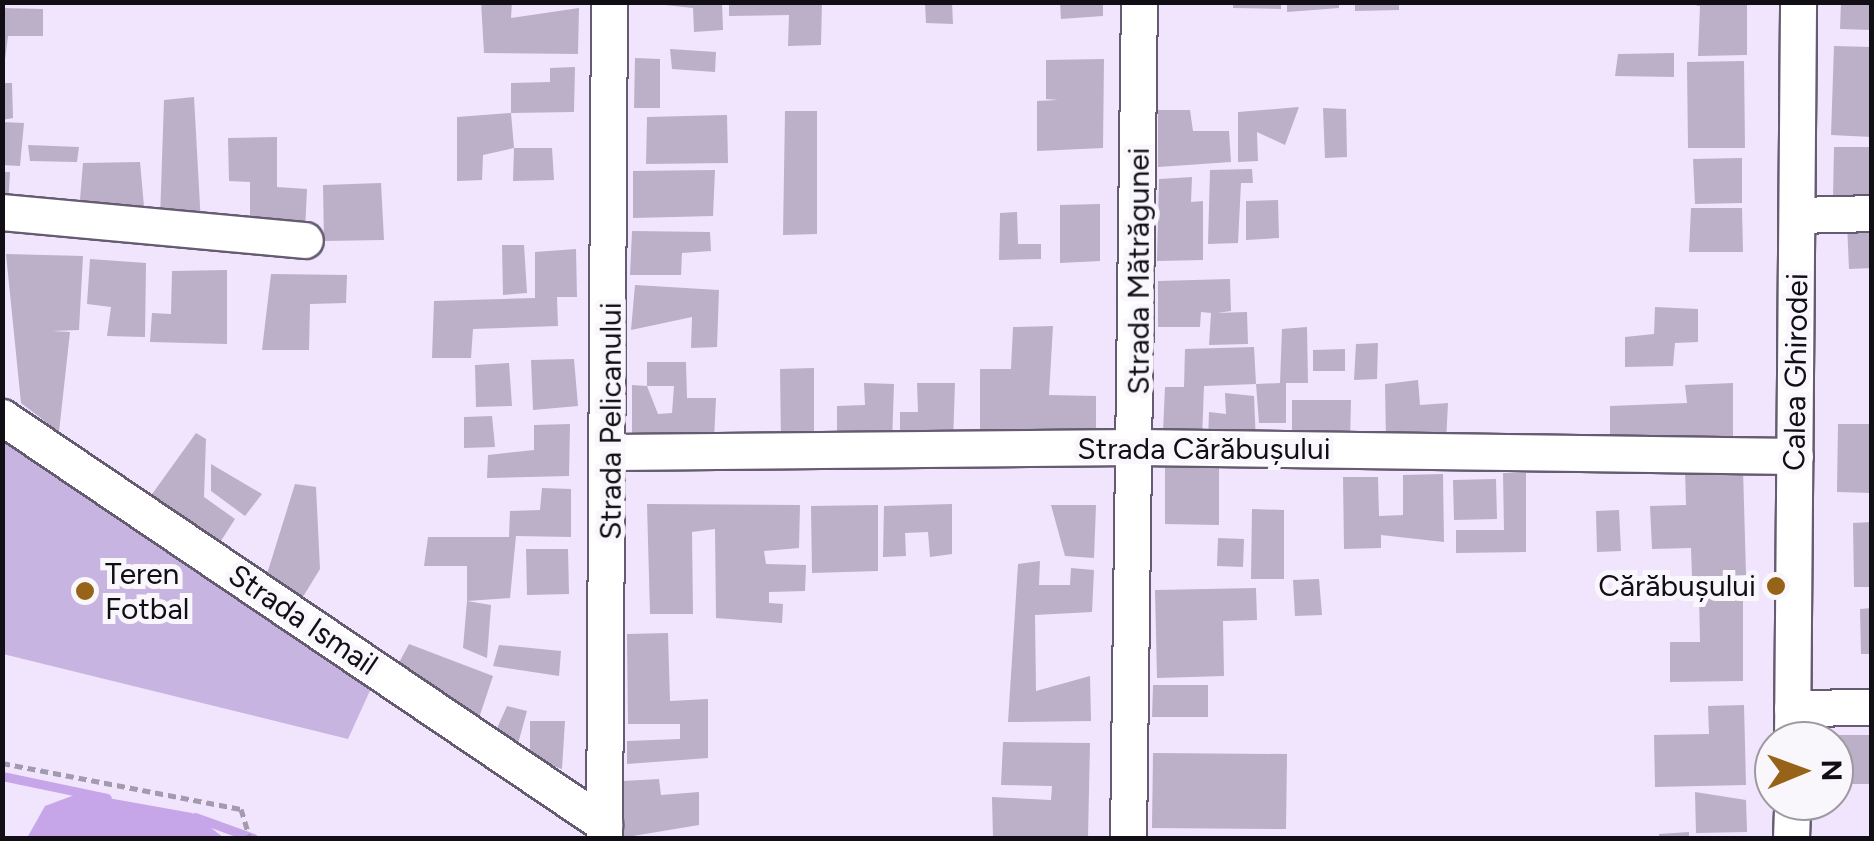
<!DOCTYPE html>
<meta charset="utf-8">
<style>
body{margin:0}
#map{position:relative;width:1874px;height:841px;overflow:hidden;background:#f0e5fd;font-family:Figtree,sans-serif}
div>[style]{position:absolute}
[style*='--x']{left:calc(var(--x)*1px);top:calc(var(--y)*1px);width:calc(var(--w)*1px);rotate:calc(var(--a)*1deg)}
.green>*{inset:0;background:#c8b4e0}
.water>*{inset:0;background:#c6a6e9}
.stream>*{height:9px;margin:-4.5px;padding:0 4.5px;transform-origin:4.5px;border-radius:4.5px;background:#c6a6e9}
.building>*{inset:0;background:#bbb0c8}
.path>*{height:5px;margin-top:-2.5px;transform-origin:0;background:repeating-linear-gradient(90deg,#a39aad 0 8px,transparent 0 13px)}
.roads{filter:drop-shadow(2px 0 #665c71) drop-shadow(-2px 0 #665c71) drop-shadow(0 2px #665c71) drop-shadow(0 -2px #665c71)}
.minor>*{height:35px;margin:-17.5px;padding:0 17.5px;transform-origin:17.5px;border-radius:17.5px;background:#fff}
.dots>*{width:28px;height:28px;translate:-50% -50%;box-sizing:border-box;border:5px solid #f9f7fb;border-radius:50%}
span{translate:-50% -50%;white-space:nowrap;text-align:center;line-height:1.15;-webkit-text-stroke:10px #f9f7fb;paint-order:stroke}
.street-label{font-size:30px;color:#120e16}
.poi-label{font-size:30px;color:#120e16}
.left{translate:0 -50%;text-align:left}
.right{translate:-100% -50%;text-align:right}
.frame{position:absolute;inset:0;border:5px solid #120e16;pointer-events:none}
.north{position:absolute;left:1754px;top:721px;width:100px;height:100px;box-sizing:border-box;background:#f9f7fb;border:2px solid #9d9a9f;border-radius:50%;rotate:89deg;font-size:28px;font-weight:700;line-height:40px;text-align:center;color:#120e16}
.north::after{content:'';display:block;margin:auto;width:35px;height:45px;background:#976319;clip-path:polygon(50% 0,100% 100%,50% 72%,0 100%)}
</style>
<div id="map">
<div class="green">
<div style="clip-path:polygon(3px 434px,373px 684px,348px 739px,3px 654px)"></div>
</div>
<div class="water">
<div style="clip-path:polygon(80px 793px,192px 813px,224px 838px,27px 838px,45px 806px)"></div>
</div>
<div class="stream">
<div style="--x:2;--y:776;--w:107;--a:11.8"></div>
<div style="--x:195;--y:817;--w:62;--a:19.9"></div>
</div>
<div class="building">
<div style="clip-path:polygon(481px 2px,512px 2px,511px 18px,579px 8px,578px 54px,484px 53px)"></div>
<div style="clip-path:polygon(637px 2px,722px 2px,723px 30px,694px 32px,693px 8px)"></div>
<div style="clip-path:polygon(729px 2px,822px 2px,821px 45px,788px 46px,789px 15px,729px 16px)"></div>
<div style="clip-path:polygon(925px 2px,952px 2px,953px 24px,926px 23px)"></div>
<div style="clip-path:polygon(1060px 2px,1103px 2px,1103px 16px,1061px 19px)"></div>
<div style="clip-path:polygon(1233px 2px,1281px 2px,1281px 9px,1233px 8px)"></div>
<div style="clip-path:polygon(1287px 2px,1339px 2px,1339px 8px,1287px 12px)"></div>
<div style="clip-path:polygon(1355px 2px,1399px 2px,1399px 10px,1355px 11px)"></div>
<div style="clip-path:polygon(1680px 2px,1747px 2px,1747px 55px,1698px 56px,1700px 6px)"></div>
<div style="clip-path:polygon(1841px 2px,1872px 2px,1872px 30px,1840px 29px)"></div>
<div style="clip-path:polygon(2px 8px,43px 9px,43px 36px,8px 36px,5px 60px)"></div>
<div style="clip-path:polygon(1834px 46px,1872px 47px,1872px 137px,1831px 135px)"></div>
<div style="clip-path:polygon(670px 49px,716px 52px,715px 72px,672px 69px)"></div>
<div style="clip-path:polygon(1674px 53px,1674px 77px,1615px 76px,1618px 54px)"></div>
<div style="clip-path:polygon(635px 58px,660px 59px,660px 108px,634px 108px)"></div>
<div style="clip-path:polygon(1104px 59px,1103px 148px,1037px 151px,1037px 101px,1058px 100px,1046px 99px,1046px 60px)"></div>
<div style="clip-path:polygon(1744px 61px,1745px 148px,1688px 148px,1687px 62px)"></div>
<div style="clip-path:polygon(575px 67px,574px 112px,511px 113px,511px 83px,550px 82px,550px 68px)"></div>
<div style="clip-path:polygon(2px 83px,12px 83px,13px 118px,2px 120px)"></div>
<div style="clip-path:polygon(194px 97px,201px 224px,160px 219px,164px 100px)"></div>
<div style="clip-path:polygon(1299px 107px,1285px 145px,1257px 132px,1258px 161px,1238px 162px,1238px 112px)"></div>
<div style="clip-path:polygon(1323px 108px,1346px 109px,1347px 157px,1325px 158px)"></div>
<div style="clip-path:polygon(1158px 110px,1190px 110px,1193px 131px,1229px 131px,1231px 162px,1158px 167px)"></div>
<div style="clip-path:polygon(785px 111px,817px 111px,817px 234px,783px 235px)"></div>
<div style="clip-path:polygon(511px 113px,514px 148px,483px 155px,482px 180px,457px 181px,457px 117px)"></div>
<div style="clip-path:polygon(727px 115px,728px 163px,646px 164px,647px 117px)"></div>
<div style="clip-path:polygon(2px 122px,24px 123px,20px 166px,2px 165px)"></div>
<div style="clip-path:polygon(277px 137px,277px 187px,307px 189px,305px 232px,250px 229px,250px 182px,229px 181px,228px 138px)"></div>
<div style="clip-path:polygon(28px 145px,79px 147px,77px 162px,30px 161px)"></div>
<div style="clip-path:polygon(1834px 147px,1872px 147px,1872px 199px,1833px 199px)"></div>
<div style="clip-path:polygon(514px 148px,552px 148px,554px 180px,513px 181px)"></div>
<div style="clip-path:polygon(1742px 158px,1742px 203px,1695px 204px,1693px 159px)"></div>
<div style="clip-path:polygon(140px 162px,145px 218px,79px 212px,83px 163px)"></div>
<div style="clip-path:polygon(1252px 169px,1253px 183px,1241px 183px,1238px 243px,1208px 244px,1210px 170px)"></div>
<div style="clip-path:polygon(715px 170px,713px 216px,633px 218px,633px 171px)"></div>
<div style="clip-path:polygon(2px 172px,10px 172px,8px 207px,2px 207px)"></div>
<div style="clip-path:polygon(1192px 177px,1191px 202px,1203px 201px,1203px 260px,1157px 261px,1159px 179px)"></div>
<div style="clip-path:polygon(381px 183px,384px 240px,324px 241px,323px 185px)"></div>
<div style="clip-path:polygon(1278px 200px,1279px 238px,1246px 240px,1246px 201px)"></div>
<div style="clip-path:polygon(1100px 204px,1100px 261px,1060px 263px,1060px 205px)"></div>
<div style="clip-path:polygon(1691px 208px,1742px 208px,1743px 252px,1689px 252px)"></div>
<div style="clip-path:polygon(1017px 212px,1018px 244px,1041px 244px,1041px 259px,999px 260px,1000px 213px)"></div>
<div style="clip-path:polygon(1872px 222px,1872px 268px,1849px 269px,1847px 223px)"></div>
<div style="clip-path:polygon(632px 231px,710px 232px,711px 251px,682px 253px,681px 275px,630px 275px)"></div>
<div style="clip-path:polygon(502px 245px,524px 245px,527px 293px,503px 295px)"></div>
<div style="clip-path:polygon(576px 249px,577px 297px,557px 297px,558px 326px,473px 329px,471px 358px,432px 358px,434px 301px,535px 298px,535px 252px)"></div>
<div style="clip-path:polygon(6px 254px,83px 256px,79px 330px,52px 331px,70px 332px,59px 432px,21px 403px)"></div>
<div style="clip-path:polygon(90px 259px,146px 263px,145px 337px,107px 336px,111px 307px,87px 304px)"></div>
<div style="clip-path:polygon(227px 270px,227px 344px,150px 342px,152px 313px,171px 314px,172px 271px)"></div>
<div style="clip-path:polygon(271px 274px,347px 275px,346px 303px,310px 304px,309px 350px,262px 350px)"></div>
<div style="clip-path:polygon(1230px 279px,1231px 311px,1217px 313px,1247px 312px,1248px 344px,1209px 345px,1211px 313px,1201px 312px,1200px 327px,1158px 327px,1158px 281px)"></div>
<div style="clip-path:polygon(635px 285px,719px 290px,717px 347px,691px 348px,692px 317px,631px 330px)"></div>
<div style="clip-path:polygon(1655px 307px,1698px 309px,1698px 342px,1675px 343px,1673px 366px,1625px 367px,1625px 337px,1654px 334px)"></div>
<div style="clip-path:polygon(1053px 326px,1049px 395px,1096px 396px,1096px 440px,980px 442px,980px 369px,1011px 369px,1013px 327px)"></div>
<div style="clip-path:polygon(1307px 327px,1308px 383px,1286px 383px,1286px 423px,1259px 423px,1256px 384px,1280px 383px,1282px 329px)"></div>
<div style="clip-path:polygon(1378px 343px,1377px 379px,1354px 380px,1356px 344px)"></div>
<div style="clip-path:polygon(1254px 347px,1256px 384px,1204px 386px,1202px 440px,1163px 432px,1165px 387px,1184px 387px,1185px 349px)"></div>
<div style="clip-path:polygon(1345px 349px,1345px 371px,1313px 371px,1313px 350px)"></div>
<div style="clip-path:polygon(574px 359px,578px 406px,533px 410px,531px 360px)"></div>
<div style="clip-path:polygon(647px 362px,686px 362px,687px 398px,716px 398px,714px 440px,632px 442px,632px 385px,647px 386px,658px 414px,672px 413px,674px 386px,647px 386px)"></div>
<div style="clip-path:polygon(509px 363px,512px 406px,476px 407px,475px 365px)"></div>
<div style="clip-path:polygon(814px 368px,814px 442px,781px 444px,780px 369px)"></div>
<div style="clip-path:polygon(1418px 380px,1420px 405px,1448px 403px,1446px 443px,1386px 442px,1385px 384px)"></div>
<div style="clip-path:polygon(864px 383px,894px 384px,892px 443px,837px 444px,837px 406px,865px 405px)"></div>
<div style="clip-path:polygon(917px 383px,955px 383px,953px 442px,900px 442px,900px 412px,918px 412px)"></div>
<div style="clip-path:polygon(1733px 383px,1733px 444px,1610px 445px,1610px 406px,1687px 403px,1685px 385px)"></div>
<div style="clip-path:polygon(1225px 393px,1254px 396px,1256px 443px,1208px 441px,1209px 412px,1226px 414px)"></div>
<div style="clip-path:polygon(1292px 400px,1351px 400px,1350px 442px,1292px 443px)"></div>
<div style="clip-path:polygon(492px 416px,495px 447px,464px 448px,464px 417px)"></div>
<div style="clip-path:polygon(570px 424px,569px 476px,487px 478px,488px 455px,534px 450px,534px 425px)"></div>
<div style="clip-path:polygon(1838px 424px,1872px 424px,1872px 493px,1837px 492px)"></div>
<div style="clip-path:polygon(196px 433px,206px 439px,204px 497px,235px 519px,217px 547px,150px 497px)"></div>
<div style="clip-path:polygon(211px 464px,262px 494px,245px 516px,211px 491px)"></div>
<div style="clip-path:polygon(1165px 468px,1219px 468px,1219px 525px,1165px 524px)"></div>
<div style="clip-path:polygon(1743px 468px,1746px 575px,1692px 577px,1691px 548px,1652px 549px,1650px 506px,1686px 505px,1685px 470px)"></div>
<div style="clip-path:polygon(1503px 473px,1526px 473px,1526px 552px,1456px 553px,1456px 530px,1504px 530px)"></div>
<div style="clip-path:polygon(1443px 474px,1444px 542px,1381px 535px,1381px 548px,1344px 549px,1343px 477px,1378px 477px,1379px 516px,1403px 515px,1403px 475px)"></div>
<div style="clip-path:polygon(1496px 479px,1497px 519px,1454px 520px,1453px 480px)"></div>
<div style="clip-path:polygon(295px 484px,316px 487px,320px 569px,301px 600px,267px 574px)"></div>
<div style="clip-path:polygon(542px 488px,571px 489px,571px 537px,516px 536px,510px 598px,467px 601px,467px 566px,424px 566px,428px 537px,509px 537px,510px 511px,540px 510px)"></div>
<div style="clip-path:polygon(647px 504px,800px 505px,799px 548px,764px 551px,766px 564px,806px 565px,805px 591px,769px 592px,769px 603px,783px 604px,782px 623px,716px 618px,715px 529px,692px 532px,693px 614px,650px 614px)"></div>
<div style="clip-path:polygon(952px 504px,952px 554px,930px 557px,928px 532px,905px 533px,906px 556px,883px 557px,884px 506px)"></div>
<div style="clip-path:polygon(878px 505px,878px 571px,812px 573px,811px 506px)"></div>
<div style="clip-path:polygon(1051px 505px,1096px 505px,1094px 558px,1065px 556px)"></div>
<div style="clip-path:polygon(1252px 509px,1284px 510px,1284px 579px,1251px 579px)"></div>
<div style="clip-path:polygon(1619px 510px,1621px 551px,1597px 552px,1596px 511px)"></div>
<div style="clip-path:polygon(1872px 522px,1872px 587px,1854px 587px,1853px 523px)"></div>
<div style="clip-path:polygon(1218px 538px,1244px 539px,1243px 567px,1217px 566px)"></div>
<div style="clip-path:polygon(526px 549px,568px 549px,569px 594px,527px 595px)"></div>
<div style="clip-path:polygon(1040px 561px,1039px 585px,1070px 585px,1071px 568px,1094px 570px,1092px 612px,1035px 615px,1036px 691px,1090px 676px,1091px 721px,1008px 722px,1018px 564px)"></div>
<div style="clip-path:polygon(1319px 579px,1322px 615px,1295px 616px,1293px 580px)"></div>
<div style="clip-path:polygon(1256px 588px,1257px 620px,1223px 621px,1224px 676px,1157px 678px,1155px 590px)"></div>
<div style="clip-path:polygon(1699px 595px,1743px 595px,1743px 681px,1670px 682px,1670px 642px,1700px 642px)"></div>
<div style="clip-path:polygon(467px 601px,491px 605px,487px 658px,463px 648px)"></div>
<div style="clip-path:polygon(1872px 608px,1872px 654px,1861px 654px,1860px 609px)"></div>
<div style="clip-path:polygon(668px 633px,670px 701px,708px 699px,708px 758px,627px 764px,627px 741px,680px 739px,680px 724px,628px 724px,627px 634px)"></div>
<div style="clip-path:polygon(409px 644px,493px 676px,476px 727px,394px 672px)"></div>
<div style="clip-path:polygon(499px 645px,561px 651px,559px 676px,493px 666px)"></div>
<div style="clip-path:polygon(1153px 685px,1208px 685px,1208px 717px,1152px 717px)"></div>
<div style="clip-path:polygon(1744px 705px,1746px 785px,1655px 787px,1654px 735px,1709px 734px,1708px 706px)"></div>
<div style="clip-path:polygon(507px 706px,527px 711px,516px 751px,493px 737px)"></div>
<div style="clip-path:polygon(530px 721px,565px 721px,562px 769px,530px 758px)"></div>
<div style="clip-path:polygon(1839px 735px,1872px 735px,1872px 784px,1840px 784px)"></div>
<div style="clip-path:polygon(1003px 742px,1090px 743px,1088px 838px,993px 838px,992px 797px,1051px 800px,1052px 786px,1001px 785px)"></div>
<div style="clip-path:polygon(1153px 753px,1287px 754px,1286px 829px,1152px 828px)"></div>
<div style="clip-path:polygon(659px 779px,661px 795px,699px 792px,699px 825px,621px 838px,623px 781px)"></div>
<div style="clip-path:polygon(1695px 792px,1746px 800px,1747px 832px,1696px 833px)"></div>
<div style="clip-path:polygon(1689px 832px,1689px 838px,1659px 838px,1659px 834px)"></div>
</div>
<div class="path">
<div style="--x:2;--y:763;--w:243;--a:10.9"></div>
<div style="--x:241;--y:809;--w:30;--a:73"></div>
</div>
<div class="roads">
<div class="minor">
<div style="--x:2;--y:212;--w:304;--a:5.3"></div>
<div style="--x:1798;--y:215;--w:74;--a:-1.5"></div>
<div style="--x:2;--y:417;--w:727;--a:34.06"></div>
<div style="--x:613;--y:452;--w:525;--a:-0.55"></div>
<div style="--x:1138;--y:447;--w:657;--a:0.78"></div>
<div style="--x:1792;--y:708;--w:80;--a:-0.7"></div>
<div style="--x:1792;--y:741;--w:739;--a:-89.53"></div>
<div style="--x:604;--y:838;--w:836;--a:-89.66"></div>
<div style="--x:1128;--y:838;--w:836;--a:-89.25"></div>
<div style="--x:1791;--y:838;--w:37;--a:-88"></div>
</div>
</div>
<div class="dots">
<div style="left:1776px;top:586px;background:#976319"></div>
<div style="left:85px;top:591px;background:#976319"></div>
</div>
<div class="street-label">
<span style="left:1139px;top:271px;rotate:-90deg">Strada Mătrăgunei</span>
<span style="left:1796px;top:372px;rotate:-89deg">Calea Ghirodei</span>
<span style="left:611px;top:421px;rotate:-90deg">Strada Pelicanului</span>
<span style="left:1204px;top:449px">Strada Cărăbușului</span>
<span style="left:303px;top:620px;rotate:34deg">Strada Ismail</span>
</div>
<div class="poi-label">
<span class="left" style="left:105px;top:591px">Teren<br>Fotbal</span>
<span class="right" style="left:1756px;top:586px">Cărăbușului</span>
</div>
<div class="frame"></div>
<div class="north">N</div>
</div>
